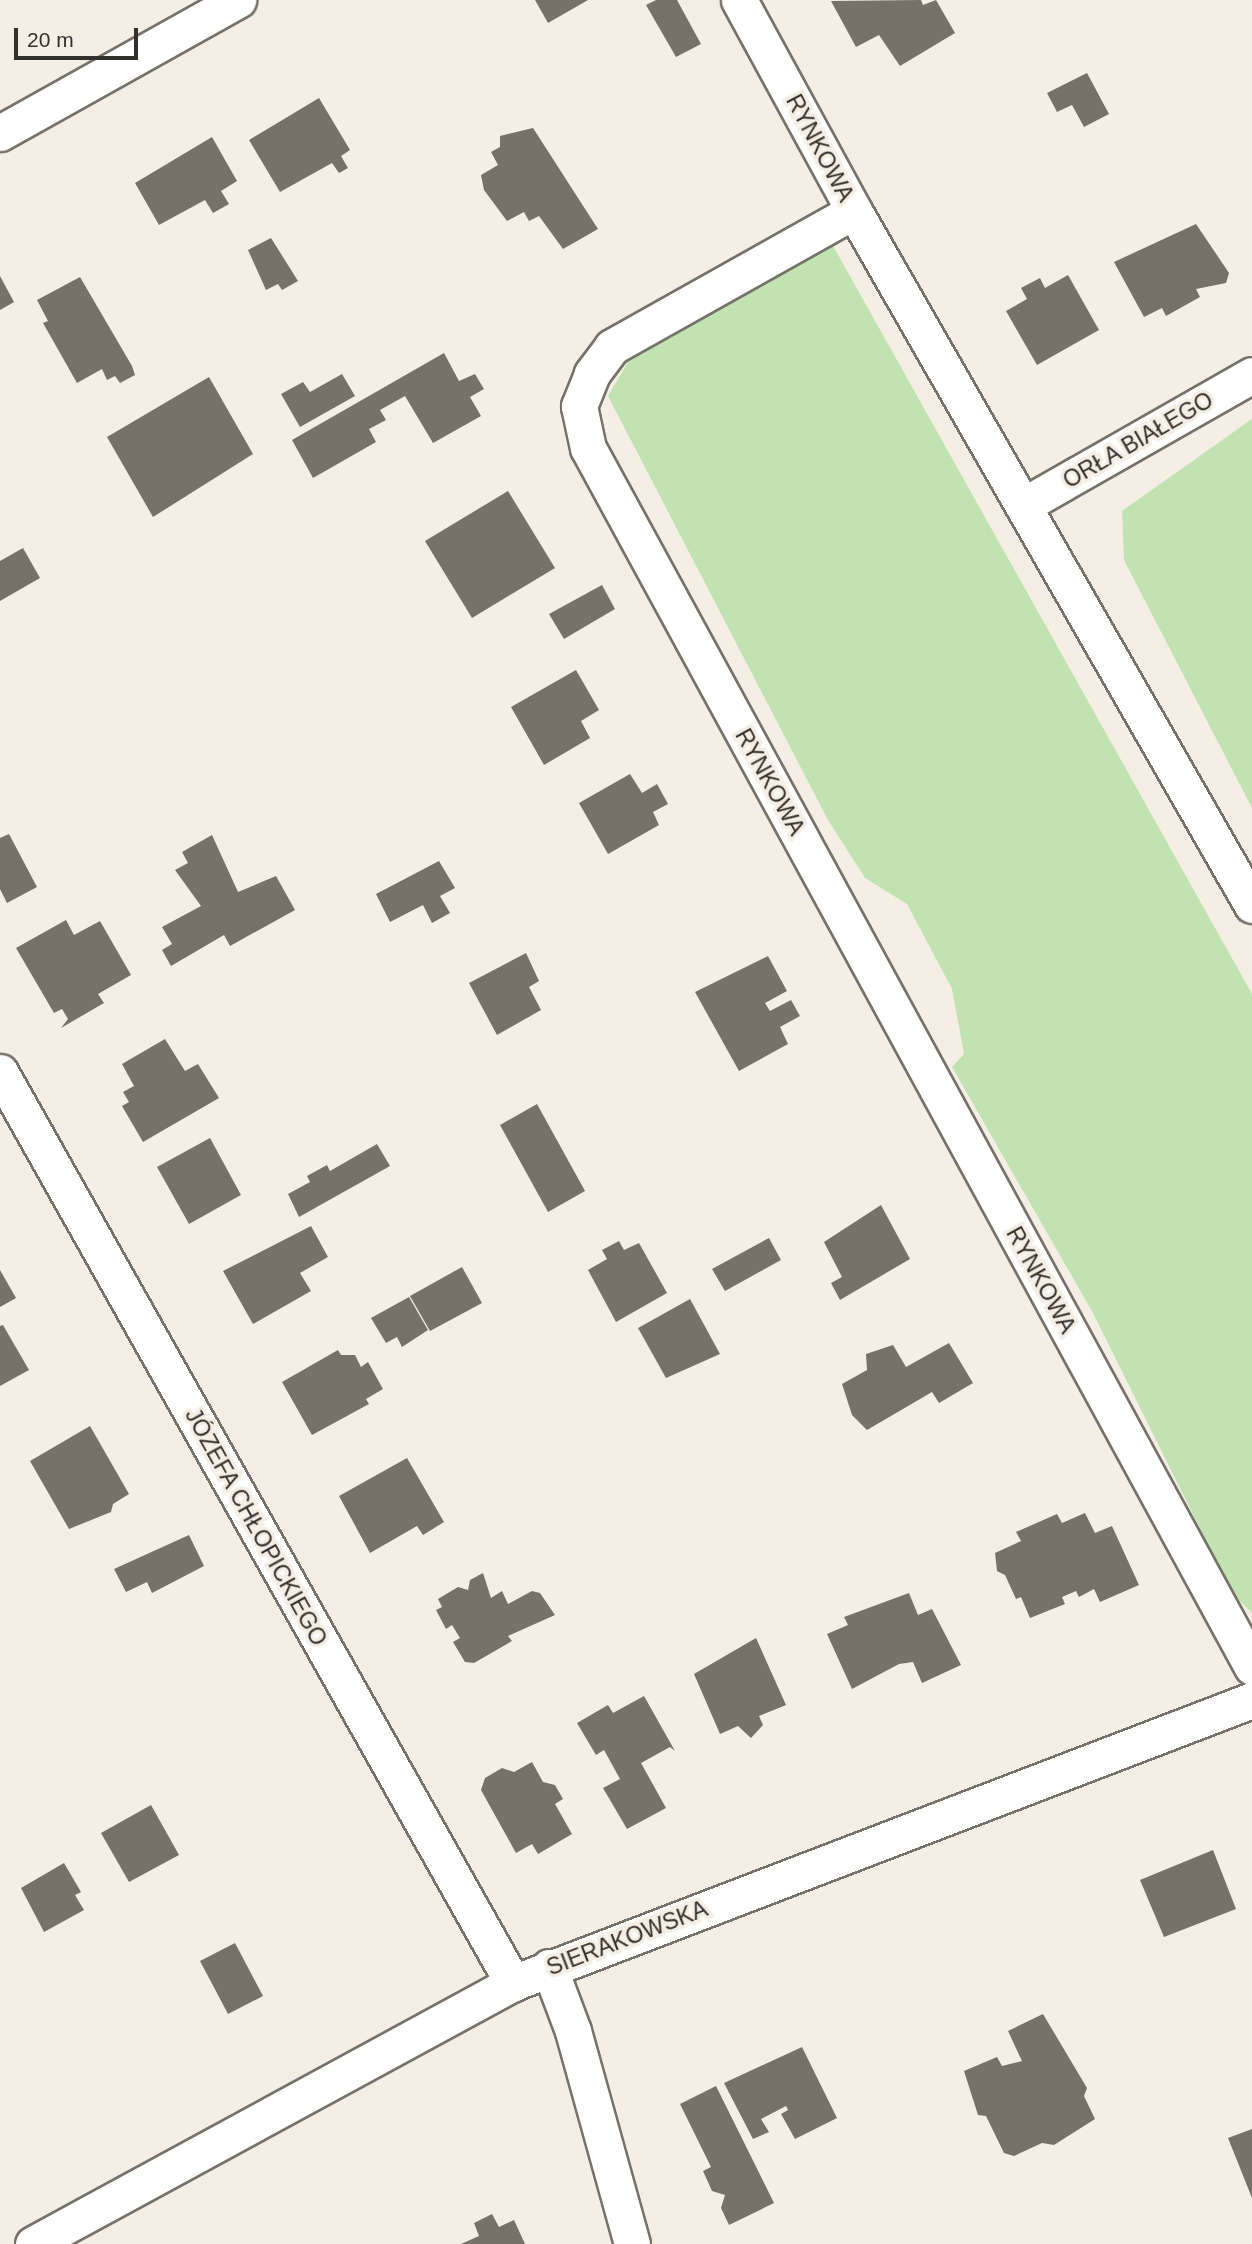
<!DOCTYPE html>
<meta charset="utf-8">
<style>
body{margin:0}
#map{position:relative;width:1252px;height:2244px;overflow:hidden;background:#f4eee4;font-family:Helvetica,sans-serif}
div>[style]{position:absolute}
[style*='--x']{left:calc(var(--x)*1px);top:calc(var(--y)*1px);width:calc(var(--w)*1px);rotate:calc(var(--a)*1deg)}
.green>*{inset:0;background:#c1e3b1}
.building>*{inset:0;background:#777269}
.roads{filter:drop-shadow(2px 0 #777269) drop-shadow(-2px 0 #777269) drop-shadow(0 2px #777269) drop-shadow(0 -2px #777269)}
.minor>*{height:35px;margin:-17.5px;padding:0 17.5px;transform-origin:17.5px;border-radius:17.5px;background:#fff}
span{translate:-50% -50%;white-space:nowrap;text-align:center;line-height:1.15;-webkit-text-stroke:7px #f4eee4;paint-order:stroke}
.street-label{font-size:23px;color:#32302c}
.scale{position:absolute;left:14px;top:28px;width:124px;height:32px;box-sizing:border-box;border:4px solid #32302c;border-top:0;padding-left:9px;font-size:21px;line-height:24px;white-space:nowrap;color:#32302c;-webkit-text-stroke:5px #f4eee4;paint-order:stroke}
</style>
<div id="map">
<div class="green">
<div style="clip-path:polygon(832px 244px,1252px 994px,1252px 1613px,1232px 1593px,1093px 1313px,952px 1067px,964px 1054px,952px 989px,907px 904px,865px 878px,828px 820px,608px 396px,631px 357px)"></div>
<div style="clip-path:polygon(1252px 419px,1252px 808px,1124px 560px,1122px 511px)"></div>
</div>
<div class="building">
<div style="clip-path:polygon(535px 0,588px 0,548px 23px)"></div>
<div style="clip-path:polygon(656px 0,677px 0,701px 44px,676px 57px,646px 5px)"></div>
<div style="clip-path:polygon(921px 0,923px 5px,936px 0,955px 33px,900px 66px,879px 35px,856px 47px,831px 1px)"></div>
<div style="clip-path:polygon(1087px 73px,1109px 114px,1084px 127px,1072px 105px,1057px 112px,1047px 93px)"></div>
<div style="clip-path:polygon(319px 98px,350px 150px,341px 156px,348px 168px,339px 173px,332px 163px,280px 192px,249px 140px)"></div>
<div style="clip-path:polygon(533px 128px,598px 229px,563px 249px,539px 216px,529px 221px,524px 212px,507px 221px,484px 190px,481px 175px,498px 165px,491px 152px,500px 147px,500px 136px)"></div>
<div style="clip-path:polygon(212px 137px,237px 181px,221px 191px,229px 204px,213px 213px,205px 200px,159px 225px,135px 183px)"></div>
<div style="clip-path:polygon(1196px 224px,1229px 273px,1226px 283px,1196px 289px,1200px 297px,1166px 316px,1162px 308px,1144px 317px,1114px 262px)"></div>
<div style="clip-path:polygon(271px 238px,298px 281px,282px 290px,278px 284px,266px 290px,248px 250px)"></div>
<div style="clip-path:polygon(1068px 275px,1099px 330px,1037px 365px,1006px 311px,1027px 299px,1021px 288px,1040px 278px,1045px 288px)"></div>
<div style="clip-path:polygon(0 276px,14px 302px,0 310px)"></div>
<div style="clip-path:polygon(80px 277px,132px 366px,135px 375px,120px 383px,115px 376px,107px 380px,102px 369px,77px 383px,43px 323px,48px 321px,37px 300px)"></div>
<div style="clip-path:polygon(444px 353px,459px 381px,475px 374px,484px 389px,470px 397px,481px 416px,433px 443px,405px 396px,380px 410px,386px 420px,369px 429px,376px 442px,313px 478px,292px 440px)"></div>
<div style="clip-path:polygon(342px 374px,355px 396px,300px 427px,281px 394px,303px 382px,310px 392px)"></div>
<div style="clip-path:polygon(209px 377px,253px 454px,153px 517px,107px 437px)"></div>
<div style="clip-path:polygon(508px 491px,555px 568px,472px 618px,425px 541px)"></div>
<div style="clip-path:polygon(23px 548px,40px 578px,0 601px,0 561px)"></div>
<div style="clip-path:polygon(602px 585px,615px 609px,564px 639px,549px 614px)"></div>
<div style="clip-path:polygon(576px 670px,599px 710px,581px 721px,590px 738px,544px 765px,511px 707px)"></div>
<div style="clip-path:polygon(630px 774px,642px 793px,657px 784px,668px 804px,653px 812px,659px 825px,608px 854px,579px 803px)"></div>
<div style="clip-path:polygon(9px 834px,37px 887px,7px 903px,0 889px,0 838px)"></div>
<div style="clip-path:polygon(212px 835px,238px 892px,276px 876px,295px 910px,230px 946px,224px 935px,171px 966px,162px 950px,172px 944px,162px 927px,201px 906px,175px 870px,188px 863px,182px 852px)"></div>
<div style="clip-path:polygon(439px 861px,455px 888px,440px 896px,450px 913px,432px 923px,423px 905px,390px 922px,376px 894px)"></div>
<div style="clip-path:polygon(66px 920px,74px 935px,100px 921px,131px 975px,98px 994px,104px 1003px,61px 1028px,68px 1019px,62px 1009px,54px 1013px,16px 948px)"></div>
<div style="clip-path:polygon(526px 953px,539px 981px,529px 987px,541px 1010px,497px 1035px,469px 983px)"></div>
<div style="clip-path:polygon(768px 956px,787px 991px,765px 1003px,770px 1011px,791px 1000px,800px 1016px,780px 1027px,788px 1044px,739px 1071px,695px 992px)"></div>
<div style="clip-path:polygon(165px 1039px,185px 1071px,198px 1064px,219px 1098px,143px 1142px,122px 1106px,129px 1102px,123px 1092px,134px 1086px,122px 1064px)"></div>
<div style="clip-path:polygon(537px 1104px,585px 1191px,548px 1212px,500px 1125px)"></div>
<div style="clip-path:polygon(210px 1138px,241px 1195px,189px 1224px,157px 1167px)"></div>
<div style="clip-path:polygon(377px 1144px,390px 1166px,299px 1217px,288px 1194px,310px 1182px,307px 1176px,327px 1165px,330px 1171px)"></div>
<div style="clip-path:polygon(881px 1205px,910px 1259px,840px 1300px,831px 1283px,842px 1277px,824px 1242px)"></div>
<div style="clip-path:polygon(311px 1226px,328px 1257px,300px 1273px,311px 1291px,253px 1324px,223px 1271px)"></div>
<div style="clip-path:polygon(769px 1238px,781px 1260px,725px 1291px,712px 1269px)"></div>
<div style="clip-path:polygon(619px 1241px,624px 1250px,639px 1243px,667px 1293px,616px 1322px,588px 1270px,607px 1259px,602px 1250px)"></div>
<div style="clip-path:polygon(462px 1267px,482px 1303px,430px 1331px,410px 1296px)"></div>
<div style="clip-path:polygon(0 1270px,16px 1298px,0 1307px)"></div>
<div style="clip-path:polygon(409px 1297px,428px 1330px,402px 1347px,397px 1337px,386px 1343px,371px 1318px)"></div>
<div style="clip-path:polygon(690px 1299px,720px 1354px,666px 1378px,638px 1328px)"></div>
<div style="clip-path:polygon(3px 1325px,29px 1370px,0 1386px,0 1326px)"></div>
<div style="clip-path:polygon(949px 1343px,973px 1383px,939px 1403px,932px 1392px,867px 1430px,852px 1415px,842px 1384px,867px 1370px,866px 1354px,893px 1345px,906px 1367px)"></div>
<div style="clip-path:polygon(338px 1350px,341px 1355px,355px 1355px,361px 1367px,368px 1362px,383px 1389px,366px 1399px,369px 1404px,312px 1435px,282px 1382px)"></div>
<div style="clip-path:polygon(90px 1426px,129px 1494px,113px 1504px,111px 1512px,69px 1529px,30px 1461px)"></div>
<div style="clip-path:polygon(407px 1458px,444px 1522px,423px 1535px,417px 1526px,370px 1553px,339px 1496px)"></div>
<div style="clip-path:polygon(1085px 1513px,1095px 1533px,1112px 1526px,1139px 1585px,1100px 1602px,1094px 1589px,1079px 1597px,1076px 1591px,1062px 1597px,1065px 1604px,1030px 1618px,1021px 1597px,1016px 1599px,1005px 1575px,997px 1571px,995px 1553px,1021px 1541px,1016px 1532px,1057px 1514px,1062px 1523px)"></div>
<div style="clip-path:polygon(189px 1535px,204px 1566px,152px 1593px,147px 1582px,126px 1592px,114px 1569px)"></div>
<div style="clip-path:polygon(483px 1573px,491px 1598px,502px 1591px,508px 1604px,532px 1591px,540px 1593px,555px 1615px,508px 1636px,512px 1641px,474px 1663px,465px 1662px,453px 1642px,460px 1638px,452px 1625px,446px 1629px,436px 1610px,442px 1607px,438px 1599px,458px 1587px,468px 1590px,470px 1580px)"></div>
<div style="clip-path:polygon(909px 1593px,918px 1615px,932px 1609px,961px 1665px,922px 1683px,913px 1662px,899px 1664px,852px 1689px,827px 1634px,848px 1625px,844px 1617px)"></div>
<div style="clip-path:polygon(756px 1638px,786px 1705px,759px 1716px,763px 1725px,751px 1738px,738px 1726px,720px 1734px,694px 1674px)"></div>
<div style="clip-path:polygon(644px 1696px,675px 1751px,670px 1747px,641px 1763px,666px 1808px,627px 1829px,603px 1788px,620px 1779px,604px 1750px,596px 1755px,577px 1723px,608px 1705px,613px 1713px)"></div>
<div style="clip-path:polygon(532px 1762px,543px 1782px,555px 1785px,563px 1799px,555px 1804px,572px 1834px,538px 1854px,532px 1844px,516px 1853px,481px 1790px,485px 1778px,502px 1768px,514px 1772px)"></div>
<div style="clip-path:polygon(151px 1805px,179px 1855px,129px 1882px,101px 1833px)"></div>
<div style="clip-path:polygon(1213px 1850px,1236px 1909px,1164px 1937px,1140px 1880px)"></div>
<div style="clip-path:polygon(64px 1863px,81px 1892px,75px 1895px,84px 1910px,44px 1932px,21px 1888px)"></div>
<div style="clip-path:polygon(235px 1943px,263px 1996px,228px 2014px,200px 1961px)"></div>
<div style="clip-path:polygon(1043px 2014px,1087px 2088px,1084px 2096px,1095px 2119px,1054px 2145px,1042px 2143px,1014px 2156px,1004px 2153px,986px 2116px,978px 2115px,964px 2071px,997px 2057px,1002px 2066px,1022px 2061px,1008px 2031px)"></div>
<div style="clip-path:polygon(802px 2047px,837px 2118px,795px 2139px,781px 2114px,788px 2110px,786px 2106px,761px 2119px,769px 2132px,753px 2139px,724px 2083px)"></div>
<div style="clip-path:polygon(716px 2086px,774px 2203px,729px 2225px,721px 2208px,725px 2195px,712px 2191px,703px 2171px,711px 2167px,680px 2104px)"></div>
<div style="clip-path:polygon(1252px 2129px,1252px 2198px,1228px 2138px)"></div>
<div style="clip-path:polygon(492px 2214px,499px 2227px,514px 2220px,525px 2244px,461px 2244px,479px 2236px,474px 2223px)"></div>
</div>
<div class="roads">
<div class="minor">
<div style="--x:739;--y:0;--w:240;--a:61.4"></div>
<div style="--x:854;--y:211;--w:800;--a:60.17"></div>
<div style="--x:0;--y:133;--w:273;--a:-29.2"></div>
<div style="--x:854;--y:211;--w:278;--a:150.7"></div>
<div style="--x:612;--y:347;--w:34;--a:127"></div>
<div style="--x:592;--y:374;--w:35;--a:112"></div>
<div style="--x:579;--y:406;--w:43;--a:77.9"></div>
<div style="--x:588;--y:448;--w:1388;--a:61.42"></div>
<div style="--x:1024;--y:505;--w:262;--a:-29.7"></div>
<div style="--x:0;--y:1072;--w:1046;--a:60.62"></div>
<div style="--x:549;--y:1967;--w:68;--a:69.4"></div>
<div style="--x:573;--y:2031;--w:221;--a:74.5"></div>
<div style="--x:33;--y:2244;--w:546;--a:-28.54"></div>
<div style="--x:513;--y:1983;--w:791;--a:-20.95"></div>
</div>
</div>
<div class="street-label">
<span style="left:820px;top:148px;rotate:62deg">RYNKOWA</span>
<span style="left:1138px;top:440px;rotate:-30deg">ORŁA BIAŁEGO</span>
<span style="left:770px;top:782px;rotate:61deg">RYNKOWA</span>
<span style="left:1041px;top:1280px;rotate:61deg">RYNKOWA</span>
<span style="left:256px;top:1527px;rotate:61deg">JÓZEFA CHŁOPICKIEGO</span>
<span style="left:627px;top:1938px;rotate:-21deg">SIERAKOWSKA</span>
</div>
<div class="scale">20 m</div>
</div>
